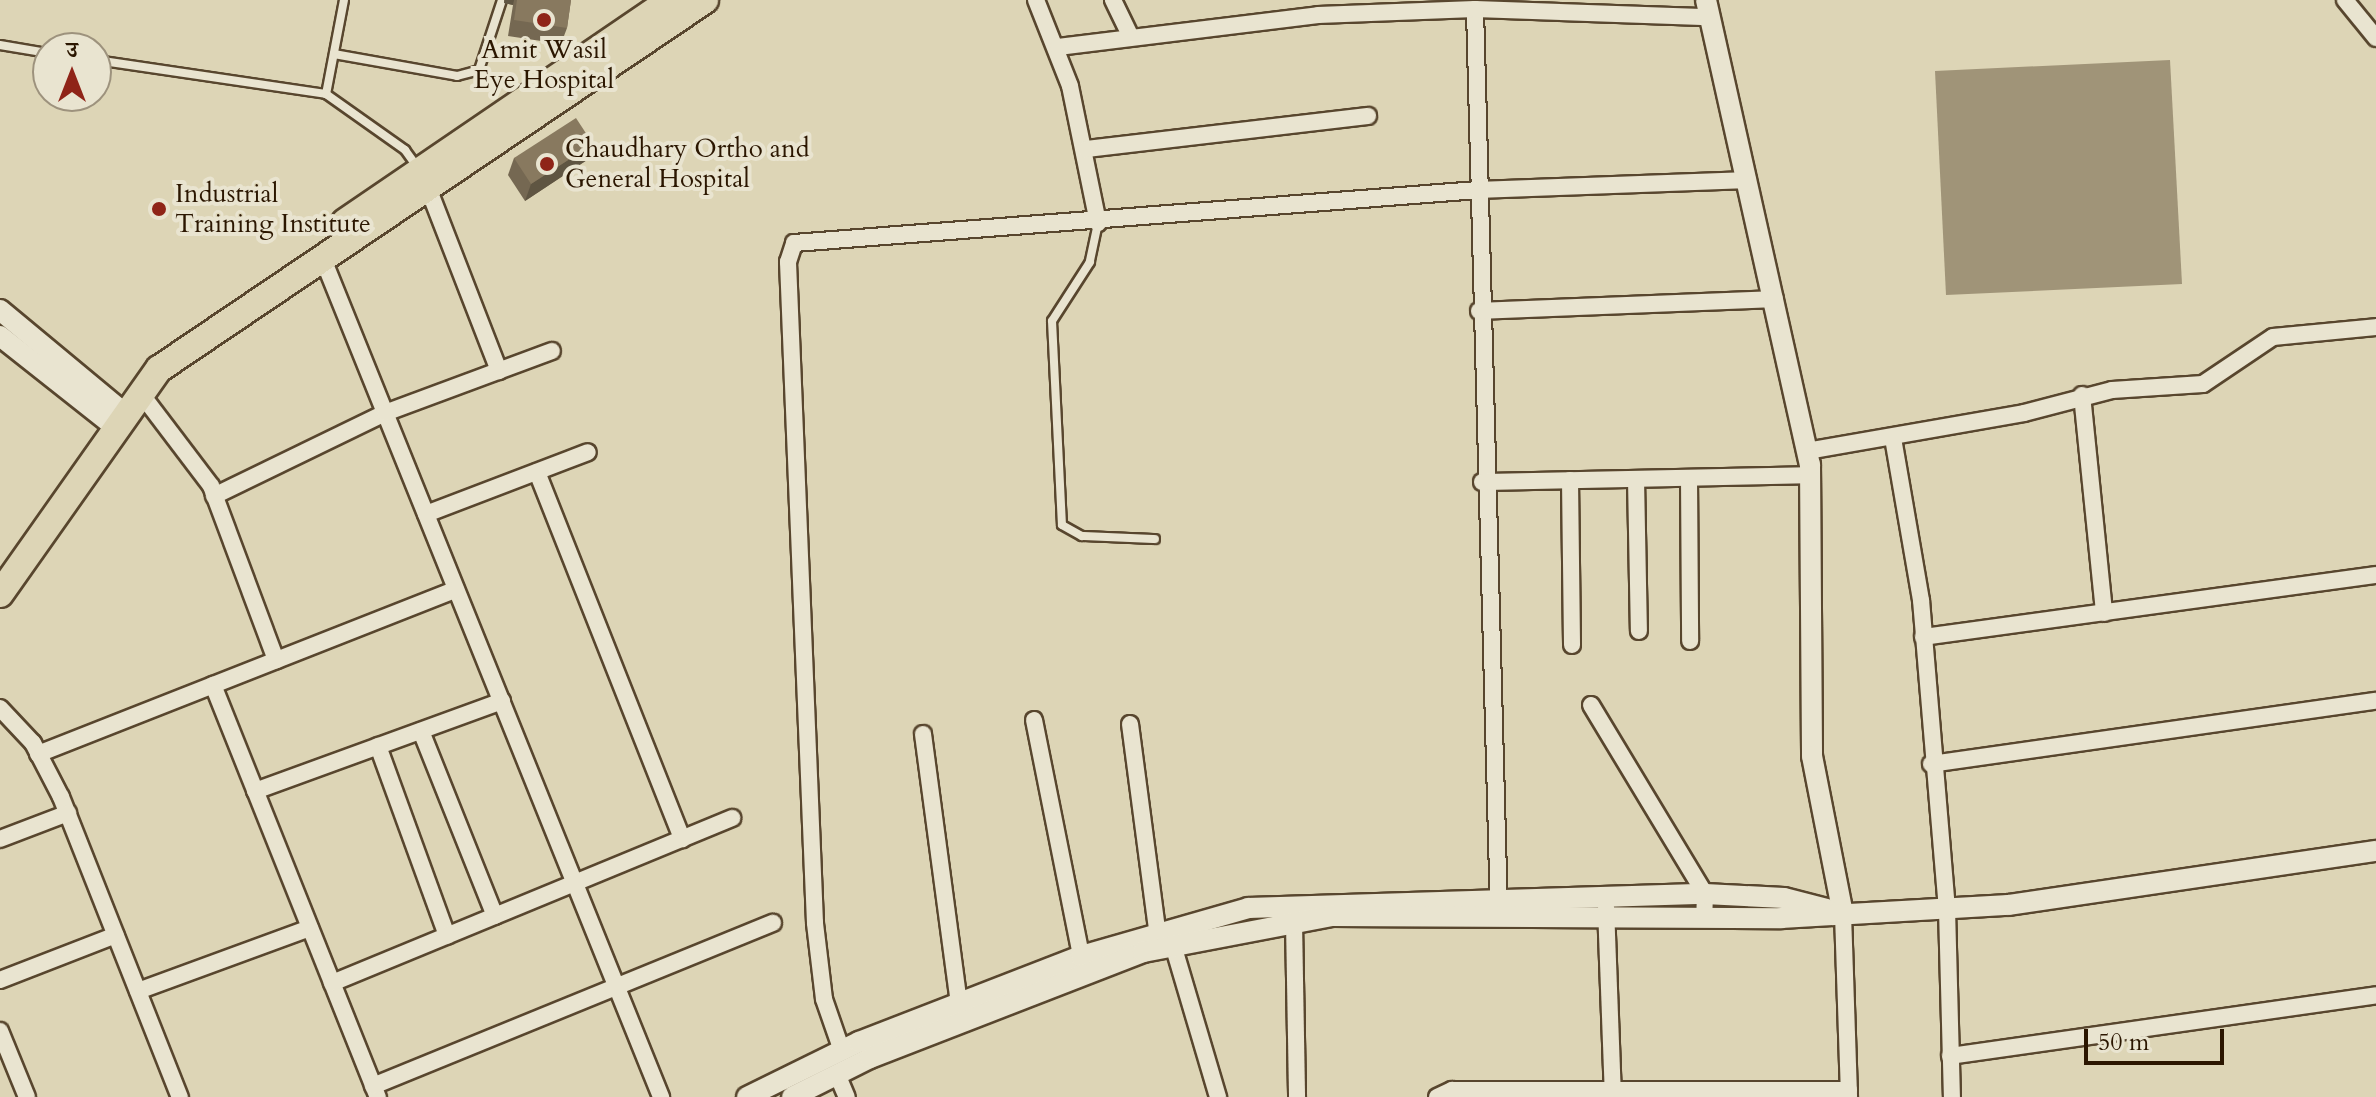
<!DOCTYPE html>
<meta charset="utf-8">
<style>
body{margin:0}
#map{position:relative;width:2376px;height:1097px;overflow:hidden;background:#ddd5b6;font-family:Cardo,"Noto Serif Devanagari",serif}
div>[style]{position:absolute}
[style*='--x']{left:calc(var(--x)*1px);top:calc(var(--y)*1px);width:calc(var(--w)*1px);rotate:calc(var(--a)*1deg)}
.water>*{inset:0;background:#a09478}
.roads{filter:drop-shadow(2px 0 #58462e) drop-shadow(-2px 0 #58462e) drop-shadow(0 2px #58462e) drop-shadow(0 -2px #58462e)}
.service>*{height:8px;margin:-4px;padding:0 4px;transform-origin:4px;border-radius:4px;background:#e9e4d0}
.minor>*{height:16px;margin:-8px;padding:0 8px;transform-origin:8px;border-radius:8px;background:#e9e4d0}
.tertiary>*{height:20px;margin:-10px;padding:0 10px;transform-origin:10px;border-radius:10px;background:#e9e4d0}
.primary>*{height:26px;margin:-13px;padding:0 13px;transform-origin:13px;border-radius:13px;background:#ddd5b6}
.wall>*{inset:0;background:#756852}
.shaded-wall>*{inset:0;background:#5f5542}
.building>*{inset:0;background:#88795f}
.dots>*{width:22px;height:22px;translate:-50% -50%;box-sizing:border-box;border:4px solid #e9e4d0;border-radius:50%}
span{translate:-50% -50%;white-space:nowrap;text-align:center;line-height:1.15;-webkit-text-stroke:8px #e9e4d0;paint-order:stroke}
.poi-label{font-size:26px;color:#2b1600}
.left{translate:0 -50%;text-align:left}
.north{position:absolute;left:32px;top:32px;width:80px;height:80px;box-sizing:border-box;background:#e9e4d0;border:2px solid #9d927d;border-radius:50%;rotate:0deg;font-size:22px;font-weight:700;line-height:32px;text-align:center;color:#2b1600}
.north::after{content:'';display:block;margin:auto;width:28px;height:36px;background:#8f2418;clip-path:polygon(50% 0,100% 100%,50% 72%,0 100%)}
.scale{position:absolute;left:2084px;top:1029px;width:140px;height:36px;box-sizing:border-box;border:4px solid #2b1600;border-top:0;padding-left:10px;font-size:24px;line-height:28px;white-space:nowrap;color:#2b1600;-webkit-text-stroke:6px #e9e4d0;paint-order:stroke}
</style>
<div id="map">
<div class="water">
<div style="clip-path:polygon(2170px 60px,2182px 284px,1946px 295px,1935px 71px)"></div>
</div>
<div class="roads">
<div class="service">
<div style="--x:344;--y:0;--w:96;--a:100.8"></div>
<div style="--x:326;--y:94;--w:97;--a:35.3"></div>
<div style="--x:405;--y:150;--w:22;--a:54"></div>
<div style="--x:0;--y:45;--w:49;--a:9.5"></div>
<div style="--x:334;--y:54;--w:125;--a:10.1"></div>
<div style="--x:457;--y:76;--w:23;--a:-15"></div>
<div style="--x:479;--y:70;--w:74;--a:-71.8"></div>
<div style="--x:96;--y:60;--w:232;--a:8.4"></div>
<div style="--x:1098;--y:223;--w:40;--a:102"></div>
<div style="--x:1090;--y:262;--w:70;--a:122.8"></div>
<div style="--x:1052;--y:321;--w:204;--a:87.2"></div>
<div style="--x:1062;--y:525;--w:23;--a:29"></div>
<div style="--x:1082;--y:536;--w:73;--a:2.4"></div>
</div>
<div class="minor">
<div style="--x:1036;--y:0;--w:92;--a:68.4"></div>
<div style="--x:1070;--y:86;--w:140;--a:78.4"></div>
<div style="--x:1113;--y:0;--w:41;--a:64.1"></div>
<div style="--x:2345;--y:0;--w:49;--a:50.8"></div>
<div style="--x:1475;--y:9;--w:902;--a:88.48"></div>
<div style="--x:1058;--y:47;--w:262;--a:-7"></div>
<div style="--x:1318;--y:15;--w:157;--a:-2.2"></div>
<div style="--x:1475;--y:9;--w:234;--a:2"></div>
<div style="--x:1086;--y:149;--w:284;--a:-6.7"></div>
<div style="--x:425;--y:180;--w:205;--a:68.8"></div>
<div style="--x:323;--y:259;--w:904;--a:68.03"></div>
<div style="--x:1479;--y:311;--w:296;--a:-2.3"></div>
<div style="--x:139;--y:391;--w:119;--a:52.8"></div>
<div style="--x:211;--y:486;--w:186;--a:69.5"></div>
<div style="--x:2082;--y:395;--w:219;--a:84.2"></div>
<div style="--x:1893;--y:438;--w:164;--a:80.2"></div>
<div style="--x:1921;--y:600;--w:310;--a:85.2"></div>
<div style="--x:1947;--y:909;--w:188;--a:88.5"></div>
<div style="--x:1807;--y:451;--w:220;--a:-9.9"></div>
<div style="--x:2024;--y:413;--w:91;--a:-14.6"></div>
<div style="--x:2112;--y:390;--w:91;--a:-3.8"></div>
<div style="--x:2203;--y:384;--w:84;--a:-33.9"></div>
<div style="--x:2273;--y:337;--w:103;--a:-5.5"></div>
<div style="--x:537;--y:472;--w:395;--a:68.4"></div>
<div style="--x:1689;--y:478;--w:163;--a:89.6"></div>
<div style="--x:1636;--y:479;--w:152;--a:88.9"></div>
<div style="--x:1570;--y:480;--w:165;--a:89.3"></div>
<div style="--x:1482;--y:482;--w:328;--a:-1.2"></div>
<div style="--x:214;--y:496;--w:190;--a:-25.9"></div>
<div style="--x:385;--y:413;--w:178;--a:-20.4"></div>
<div style="--x:426;--y:514;--w:173;--a:-20.9"></div>
<div style="--x:1923;--y:637;--w:457;--a:-7.8"></div>
<div style="--x:213;--y:685;--w:444;--a:68.2"></div>
<div style="--x:1591;--y:705;--w:221;--a:58.9"></div>
<div style="--x:1705;--y:894;--w:24;--a:92"></div>
<div style="--x:0;--y:708;--w:48;--a:46.7"></div>
<div style="--x:33;--y:743;--w:61;--a:62.6"></div>
<div style="--x:61;--y:797;--w:323;--a:68.4"></div>
<div style="--x:1034;--y:720;--w:241;--a:78.7"></div>
<div style="--x:1130;--y:724;--w:207;--a:82.5"></div>
<div style="--x:421;--y:731;--w:199;--a:68.2"></div>
<div style="--x:923;--y:734;--w:271;--a:82.4"></div>
<div style="--x:378;--y:746;--w:202;--a:70"></div>
<div style="--x:38;--y:754;--w:449;--a:-21.5"></div>
<div style="--x:1931;--y:764;--w:449;--a:-8.1"></div>
<div style="--x:255;--y:791;--w:263;--a:-20"></div>
<div style="--x:0;--y:839;--w:73;--a:-20.9"></div>
<div style="--x:1606;--y:907;--w:190;--a:87.9"></div>
<div style="--x:1843;--y:914;--w:183;--a:88.1"></div>
<div style="--x:1294;--y:922;--w:175;--a:89"></div>
<div style="--x:1173;--y:945;--w:159;--a:73.5"></div>
<div style="--x:0;--y:980;--w:124;--a:-21.2"></div>
<div style="--x:332;--y:983;--w:433;--a:-22.4"></div>
<div style="--x:138;--y:991;--w:183;--a:-20.1"></div>
<div style="--x:0;--y:1031;--w:71;--a:67.8"></div>
<div style="--x:842;--y:1051;--w:55;--a:-109.1"></div>
<div style="--x:824;--y:999;--w:77;--a:-96.8"></div>
<div style="--x:815;--y:923;--w:662;--a:-92.34"></div>
<div style="--x:788;--y:262;--w:20;--a:-72"></div>
<div style="--x:794;--y:243;--w:686;--a:-4.43"></div>
<div style="--x:1478;--y:190;--w:270;--a:-2.1"></div>
<div style="--x:1950;--y:1056;--w:430;--a:-8.1"></div>
<div style="--x:837;--y:1074;--w:25;--a:67"></div>
<div style="--x:373;--y:1086;--w:432;--a:-22.2"></div>
<div style="--x:1437;--y:1097;--w:17;--a:-25"></div>
<div style="--x:1452;--y:1090;--w:397;--a:0"></div>
</div>
<div class="tertiary">
<div style="--x:1706;--y:0;--w:476;--a:77.4"></div>
<div style="--x:1810;--y:464;--w:292;--a:89.6"></div>
<div style="--x:1812;--y:756;--w:161;--a:78.9"></div>
<div style="--x:0;--y:310;--w:160;--a:39.7"></div>
<div style="--x:0;--y:336;--w:145;--a:38.3"></div>
<div style="--x:747;--y:1097;--w:125;--a:-26.2"></div>
<div style="--x:859;--y:1042;--w:238;--a:-21.2"></div>
<div style="--x:1081;--y:956;--w:174;--a:-16"></div>
<div style="--x:1248;--y:908;--w:457;--a:-1.8"></div>
<div style="--x:1705;--y:894;--w:79;--a:2.9"></div>
<div style="--x:1784;--y:898;--w:44;--a:14.3"></div>
<div style="--x:792;--y:1097;--w:87;--a:-26.6"></div>
<div style="--x:870;--y:1058;--w:293;--a:-21.2"></div>
<div style="--x:1143;--y:952;--w:192;--a:-10.8"></div>
<div style="--x:1332;--y:916;--w:449;--a:0.3"></div>
<div style="--x:1781;--y:918;--w:228;--a:-3.3"></div>
<div style="--x:2009;--y:905;--w:371;--a:-8.4"></div>
</div>
<div class="primary">
<div style="--x:345;--y:222;--w:394;--a:-34.3"></div>
<div style="--x:0;--y:594;--w:276;--a:-54.8"></div>
<div style="--x:159;--y:369;--w:659;--a:-34.05"></div>
</div>
</div>
<div class="wall">
<div style="clip-path:polygon(504px 0,571px 0,567px 28px,561px 44px,508px 36px,513px 5px,504px 3px)"></div>
<div style="clip-path:polygon(593px 144px,587px 160px,525px 201px,508px 175px,514px 158px)"></div>
</div>
<div class="shaded-wall">
<div style="clip-path:polygon(505px 0,514px 0,513px 5px,504px 3px)"></div>
<div style="clip-path:polygon(593px 144px,587px 160px,525px 201px,531px 184px)"></div>
</div>
<div class="building">
<div style="clip-path:polygon(517px 0,571px 0,567px 28px,514px 20px)"></div>
<div style="clip-path:polygon(576px 118px,593px 144px,531px 184px,514px 158px)"></div>
</div>
<div class="dots">
<div style="left:544px;top:20px;background:#8f2418"></div>
<div style="left:547px;top:164px;background:#8f2418"></div>
<div style="left:159px;top:209px;background:#8f2418"></div>
</div>
<div class="poi-label">
<span style="left:544px;top:65px">Amit Wasil<br>Eye Hospital</span>
<span class="left" style="left:565px;top:164px">Chaudhary Ortho and<br>General Hospital</span>
<span class="left" style="left:175px;top:209px">Industrial<br>Training Institute</span>
</div>
<div class="north">उ</div>
<div class="scale">50 m</div>
</div>
